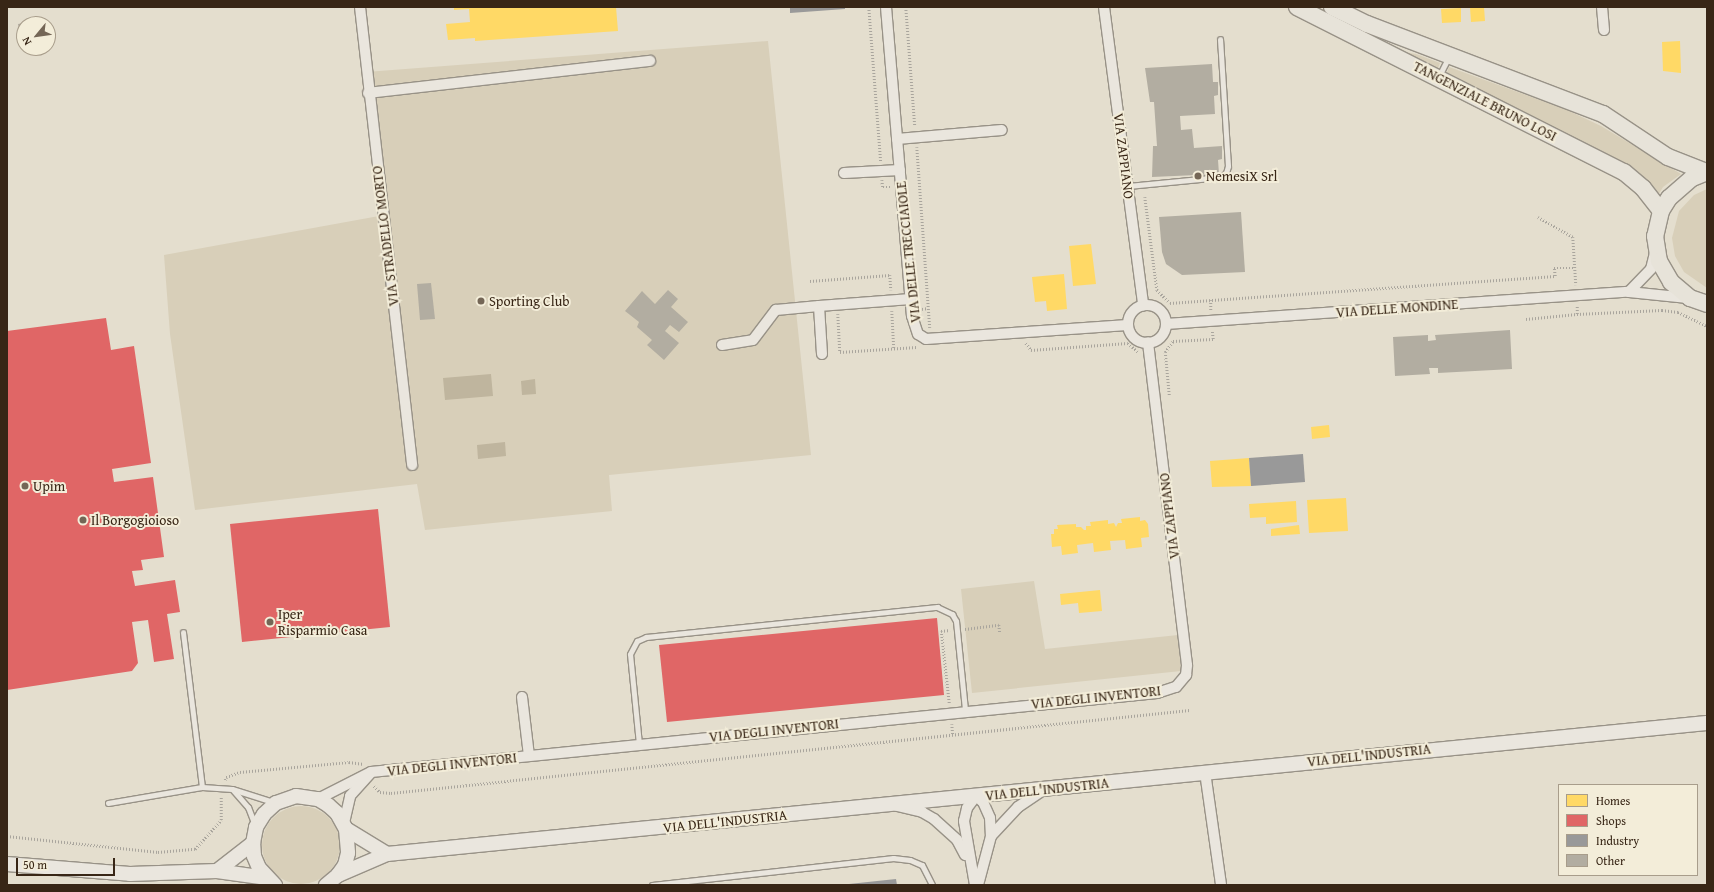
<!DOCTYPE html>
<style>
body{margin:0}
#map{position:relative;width:1714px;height:892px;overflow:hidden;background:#e4dece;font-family:"Gentium Book Plus",serif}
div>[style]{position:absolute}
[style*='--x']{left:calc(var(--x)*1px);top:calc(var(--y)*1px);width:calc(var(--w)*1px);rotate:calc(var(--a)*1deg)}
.green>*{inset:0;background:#d8cfb9}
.round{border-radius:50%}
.water>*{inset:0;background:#bfb59e}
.homes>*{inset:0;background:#ffd966}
.shops>*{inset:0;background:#e06666}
.industry>*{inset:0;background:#999}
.building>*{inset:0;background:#b2ada1}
.path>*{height:2.5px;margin-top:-1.25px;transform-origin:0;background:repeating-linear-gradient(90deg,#a9a59d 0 1px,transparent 0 3px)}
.roads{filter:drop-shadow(1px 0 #989287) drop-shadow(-1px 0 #989287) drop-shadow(0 1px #989287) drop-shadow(0 -1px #989287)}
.lane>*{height:5px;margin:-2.5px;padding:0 2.5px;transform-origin:2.5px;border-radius:2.5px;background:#eae6de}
.street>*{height:10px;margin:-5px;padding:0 5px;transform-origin:5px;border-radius:5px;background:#eae6de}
.street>.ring{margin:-5px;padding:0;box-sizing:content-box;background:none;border:10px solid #eae6de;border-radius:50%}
.secondary>*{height:14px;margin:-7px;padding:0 7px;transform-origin:7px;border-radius:7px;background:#eae6de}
.primary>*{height:16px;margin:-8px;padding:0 8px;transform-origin:8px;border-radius:8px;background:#e7e3d9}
.dots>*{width:11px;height:11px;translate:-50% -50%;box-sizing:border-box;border:2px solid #f3edd9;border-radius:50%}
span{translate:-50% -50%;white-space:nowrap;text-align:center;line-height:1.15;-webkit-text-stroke:4px #f3edd9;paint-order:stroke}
.street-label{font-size:14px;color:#382616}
.poi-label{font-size:14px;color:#382616}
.left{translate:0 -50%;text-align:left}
.frame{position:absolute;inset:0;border:8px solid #382616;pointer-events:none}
.legend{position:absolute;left:1558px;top:784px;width:140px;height:92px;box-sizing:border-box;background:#f3edd9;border:1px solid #a89d8b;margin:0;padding:5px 7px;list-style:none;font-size:12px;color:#382616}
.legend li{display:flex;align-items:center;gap:8px;height:20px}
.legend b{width:20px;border:1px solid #a89d8b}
.north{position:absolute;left:16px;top:16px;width:40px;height:40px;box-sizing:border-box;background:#f3edd9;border:1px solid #a89d8b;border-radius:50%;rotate:241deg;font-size:11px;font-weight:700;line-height:16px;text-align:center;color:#382616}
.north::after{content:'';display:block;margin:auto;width:14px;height:18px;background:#746656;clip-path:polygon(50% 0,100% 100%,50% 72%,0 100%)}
.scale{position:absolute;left:16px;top:858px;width:99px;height:18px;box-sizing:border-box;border:2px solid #382616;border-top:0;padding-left:5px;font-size:12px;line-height:14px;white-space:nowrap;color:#382616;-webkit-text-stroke:3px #f3edd9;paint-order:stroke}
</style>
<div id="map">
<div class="green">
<div style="clip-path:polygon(768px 41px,811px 455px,609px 475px,612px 511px,425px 530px,417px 484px,195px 510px,170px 334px,164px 255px,379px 216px,366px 72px)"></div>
<div style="clip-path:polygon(1404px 52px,1416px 54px,1440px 63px,1437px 71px,1400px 53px)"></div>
<div style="clip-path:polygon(1449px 67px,1567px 110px,1601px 126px,1681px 174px,1663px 187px,1657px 197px,1446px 75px)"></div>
<div style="clip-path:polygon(1707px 189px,1707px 288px,1684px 272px,1675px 256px,1672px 238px,1679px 211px,1694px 195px)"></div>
<div style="clip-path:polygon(1034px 581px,1045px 649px,1178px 635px,1181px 671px,972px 693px,961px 589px)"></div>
<div class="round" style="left:262px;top:806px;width:78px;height:78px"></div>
</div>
<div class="water">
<div style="clip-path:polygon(491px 374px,493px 396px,445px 400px,443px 378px)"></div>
<div style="clip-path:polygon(535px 379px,536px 394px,522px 395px,521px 381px)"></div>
<div style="clip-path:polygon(505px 442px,506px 456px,478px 459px,477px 445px)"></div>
</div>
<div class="homes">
<div style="clip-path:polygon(454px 7px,616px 7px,618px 31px,475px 41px,475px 38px,448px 40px,446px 24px,470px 22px,469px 9px,454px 10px)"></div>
<div style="clip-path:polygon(1470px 7px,1484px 7px,1485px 21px,1471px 22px)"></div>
<div style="clip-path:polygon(1461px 8px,1461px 22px,1442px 23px,1441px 9px)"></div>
<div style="clip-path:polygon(1680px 41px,1681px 73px,1663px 71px,1662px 42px)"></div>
<div style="clip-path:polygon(1091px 244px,1096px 284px,1073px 286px,1069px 246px)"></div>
<div style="clip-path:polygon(1064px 274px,1067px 309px,1047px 311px,1046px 301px,1035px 302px,1032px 277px)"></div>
<div style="clip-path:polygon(1329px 425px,1330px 437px,1312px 439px,1311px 427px)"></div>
<div style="clip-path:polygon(1249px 458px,1251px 486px,1212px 487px,1210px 461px)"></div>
<div style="clip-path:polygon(1346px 498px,1348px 531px,1309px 533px,1307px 500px)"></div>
<div style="clip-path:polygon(1296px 501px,1297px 522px,1266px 524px,1266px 517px,1250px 518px,1249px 504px)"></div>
<div style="clip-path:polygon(1140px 517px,1140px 521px,1145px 520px,1148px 524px,1149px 537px,1141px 538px,1142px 547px,1126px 549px,1125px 540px,1110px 541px,1111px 550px,1094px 552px,1093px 543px,1077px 545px,1078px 553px,1062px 555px,1061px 546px,1052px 547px,1051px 534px,1054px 534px,1054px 529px,1058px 529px,1057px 525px,1076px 524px,1076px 527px,1081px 527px,1084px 530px,1086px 530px,1086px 526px,1091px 526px,1090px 522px,1108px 520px,1108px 524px,1114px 523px,1116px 527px,1118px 523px,1122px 523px,1121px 519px)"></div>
<div style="clip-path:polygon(1299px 525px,1300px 534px,1271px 536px,1271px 529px)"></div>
<div style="clip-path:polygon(1100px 590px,1102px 611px,1079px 613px,1078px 603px,1061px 605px,1060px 594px)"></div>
</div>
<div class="shops">
<div style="clip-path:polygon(106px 318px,111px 350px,134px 346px,151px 463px,112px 469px,114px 482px,153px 477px,164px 557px,141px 560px,143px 570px,132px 571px,135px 586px,175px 580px,180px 612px,167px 614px,174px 659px,154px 662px,148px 620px,132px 622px,138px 663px,132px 671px,7px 690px,7px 331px)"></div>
<div style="clip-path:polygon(378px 509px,390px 627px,242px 642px,230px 524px)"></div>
<div style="clip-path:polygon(937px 618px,944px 695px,667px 722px,659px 645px)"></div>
</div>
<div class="industry">
<div style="clip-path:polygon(790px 7px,845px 7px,845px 9px,790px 13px)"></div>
<div style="clip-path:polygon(1303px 454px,1305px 482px,1251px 486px,1249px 458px)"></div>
<div style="clip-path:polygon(896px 879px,897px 885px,849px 885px,849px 884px)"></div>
</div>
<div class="building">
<div style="clip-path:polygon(41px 20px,42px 24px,25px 24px,25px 23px)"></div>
<div style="clip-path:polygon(24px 23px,24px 34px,20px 35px,18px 24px)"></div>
<div style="clip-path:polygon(1212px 64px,1213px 82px,1218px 82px,1218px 95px,1214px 96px,1215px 114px,1180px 116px,1181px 130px,1192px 129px,1194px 148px,1222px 146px,1222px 159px,1218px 160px,1219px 174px,1152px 177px,1153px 146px,1157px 146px,1154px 102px,1150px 102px,1145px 68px)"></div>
<div style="clip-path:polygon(1241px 212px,1245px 272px,1182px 275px,1166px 264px,1162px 252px,1159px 217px)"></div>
<div style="clip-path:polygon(431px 283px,435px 319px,420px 320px,417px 284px)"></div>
<div style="clip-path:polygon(668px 290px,678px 299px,671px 307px,688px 322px,679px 332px,670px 325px,665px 331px,679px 343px,664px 360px,647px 345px,652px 340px,637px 327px,639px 322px,625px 311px,642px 291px,655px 304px)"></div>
<div style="clip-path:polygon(1510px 330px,1512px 369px,1438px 373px,1438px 368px,1429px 368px,1430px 374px,1395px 376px,1393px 337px,1428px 335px,1428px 341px,1436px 340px,1435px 335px)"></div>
</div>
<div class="path">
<div style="--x:869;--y:7;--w:155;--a:85.6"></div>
<div style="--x:906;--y:7;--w:119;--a:85.7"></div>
<div style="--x:917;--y:147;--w:181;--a:85.9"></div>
<div style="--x:882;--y:180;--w:7;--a:82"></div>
<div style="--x:883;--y:187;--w:8;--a:0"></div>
<div style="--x:1145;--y:197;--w:94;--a:82.6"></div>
<div style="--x:1157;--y:290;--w:18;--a:45"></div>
<div style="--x:1170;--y:303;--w:386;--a:-4"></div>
<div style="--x:1555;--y:276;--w:8;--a:-97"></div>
<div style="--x:1554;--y:268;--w:21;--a:0"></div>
<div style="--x:1538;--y:217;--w:40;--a:29.7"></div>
<div style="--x:1573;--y:237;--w:48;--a:86.4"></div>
<div style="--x:810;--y:281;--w:80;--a:-4.3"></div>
<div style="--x:890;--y:275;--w:15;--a:86"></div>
<div style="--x:1211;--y:300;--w:10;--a:90"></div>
<div style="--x:922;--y:309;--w:6;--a:-9"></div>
<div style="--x:892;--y:311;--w:38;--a:87"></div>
<div style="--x:838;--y:314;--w:38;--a:87"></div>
<div style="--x:840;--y:352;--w:77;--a:-3.7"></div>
<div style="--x:1577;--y:314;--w:85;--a:-2.7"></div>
<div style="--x:1662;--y:310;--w:16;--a:7"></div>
<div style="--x:1678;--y:312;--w:32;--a:26"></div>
<div style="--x:1526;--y:319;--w:51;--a:-5.6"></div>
<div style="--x:1577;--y:314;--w:8;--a:-90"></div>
<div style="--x:1026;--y:343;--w:9;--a:54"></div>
<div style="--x:1031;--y:350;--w:97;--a:-4.1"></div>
<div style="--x:1128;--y:343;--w:13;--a:42"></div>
<div style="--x:1169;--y:395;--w:43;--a:-95.3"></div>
<div style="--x:1165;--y:352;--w:14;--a:-54"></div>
<div style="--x:1173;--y:341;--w:40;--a:-2.9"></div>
<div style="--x:1213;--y:339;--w:8;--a:-97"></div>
<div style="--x:965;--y:629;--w:34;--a:-7"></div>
<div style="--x:999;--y:625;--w:8;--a:83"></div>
<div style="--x:949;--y:703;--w:72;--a:-96.3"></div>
<div style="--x:941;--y:631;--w:9;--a:-6"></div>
<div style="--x:952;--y:724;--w:11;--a:85"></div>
<div style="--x:225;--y:780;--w:3;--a:-72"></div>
<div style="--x:226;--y:777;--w:15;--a:-20"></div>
<div style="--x:240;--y:772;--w:109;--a:-5.2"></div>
<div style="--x:349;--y:762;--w:15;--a:8"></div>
<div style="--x:374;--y:786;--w:8;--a:45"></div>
<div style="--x:380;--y:792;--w:11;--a:5"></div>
<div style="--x:391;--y:793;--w:803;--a:-5.93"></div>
<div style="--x:7;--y:836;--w:152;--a:6"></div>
<div style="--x:158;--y:852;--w:37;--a:-5"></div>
<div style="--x:195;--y:849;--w:39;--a:-48"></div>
<div style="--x:221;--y:820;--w:23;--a:-90"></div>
</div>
<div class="roads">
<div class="lane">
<div style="--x:1439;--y:76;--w:22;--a:-63"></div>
<div style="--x:1128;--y:186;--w:93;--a:-5.5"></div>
<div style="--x:1221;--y:177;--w:6;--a:-39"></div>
<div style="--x:1226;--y:173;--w:7;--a:-74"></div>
<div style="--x:1228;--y:166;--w:127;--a:-93.6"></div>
<div style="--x:639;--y:744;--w:90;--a:-95.7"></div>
<div style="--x:630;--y:654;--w:15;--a:-62"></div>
<div style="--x:637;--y:641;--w:10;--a:-24"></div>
<div style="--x:646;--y:637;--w:293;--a:-5.9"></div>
<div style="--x:937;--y:607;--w:17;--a:25"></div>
<div style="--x:952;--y:614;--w:8;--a:60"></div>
<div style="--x:956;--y:621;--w:89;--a:84.2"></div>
<div style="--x:202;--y:787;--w:30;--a:4"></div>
<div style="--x:232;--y:789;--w:43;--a:17.6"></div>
<div style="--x:233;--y:790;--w:23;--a:49"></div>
<div style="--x:248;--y:807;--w:19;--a:69"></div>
<div style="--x:108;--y:803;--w:95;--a:-9.7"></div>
<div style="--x:202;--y:787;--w:156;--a:-97"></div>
<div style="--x:652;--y:885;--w:243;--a:-6.4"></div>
<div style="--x:893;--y:858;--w:17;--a:7"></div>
<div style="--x:910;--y:860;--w:13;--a:23"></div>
<div style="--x:922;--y:865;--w:22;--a:63"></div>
</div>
<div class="street">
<div style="--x:360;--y:7;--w:461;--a:83.5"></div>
<div style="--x:886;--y:7;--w:310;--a:85.2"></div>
<div style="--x:912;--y:316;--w:19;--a:72"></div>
<div style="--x:918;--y:334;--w:9;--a:32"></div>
<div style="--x:926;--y:339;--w:202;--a:-4"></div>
<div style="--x:1104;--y:7;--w:301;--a:82.5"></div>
<div style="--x:1602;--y:7;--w:23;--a:85"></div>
<div style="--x:368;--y:93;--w:284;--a:-6.5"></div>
<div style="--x:897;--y:139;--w:105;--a:-4.9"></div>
<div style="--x:844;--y:173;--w:56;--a:-3.1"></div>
<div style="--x:1655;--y:253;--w:16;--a:104"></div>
<div style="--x:1651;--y:269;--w:32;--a:134"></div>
<div style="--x:1629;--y:292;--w:59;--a:5.8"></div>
<div class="ring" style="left:1128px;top:305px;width:28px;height:28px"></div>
<div style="--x:1166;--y:324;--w:464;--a:-4"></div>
<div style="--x:722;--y:345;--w:31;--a:-9"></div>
<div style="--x:753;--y:340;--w:38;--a:-53"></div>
<div style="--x:776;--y:310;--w:43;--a:-5.3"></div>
<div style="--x:822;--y:354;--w:48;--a:-93.6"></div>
<div style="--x:819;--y:306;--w:92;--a:-4.4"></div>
<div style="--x:522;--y:697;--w:59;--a:83.2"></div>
<div style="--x:1205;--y:772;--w:114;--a:81.9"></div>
<div style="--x:318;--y:799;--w:59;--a:-27"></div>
<div style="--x:371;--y:772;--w:790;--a:-5.74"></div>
<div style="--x:1157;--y:693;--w:20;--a:-18"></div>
<div style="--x:1176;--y:687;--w:16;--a:-50"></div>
<div style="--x:1186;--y:675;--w:10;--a:-84"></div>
<div style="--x:1187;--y:665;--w:325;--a:-96.9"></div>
<div style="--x:897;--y:806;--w:26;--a:13"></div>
<div style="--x:922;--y:812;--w:14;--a:30"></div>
<div style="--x:934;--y:819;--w:31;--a:42"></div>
<div style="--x:957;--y:840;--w:17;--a:62"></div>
<div style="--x:344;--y:823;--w:28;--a:-77"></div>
<div style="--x:350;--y:796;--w:30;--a:-48"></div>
<div style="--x:975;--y:885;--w:65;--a:-99.8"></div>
<div style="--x:964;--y:821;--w:13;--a:-77"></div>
<div style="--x:967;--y:808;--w:15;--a:-53"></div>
<div style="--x:976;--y:796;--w:9;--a:41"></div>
<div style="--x:983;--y:802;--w:17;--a:66"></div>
<div style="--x:990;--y:818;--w:18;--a:87"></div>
<div style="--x:978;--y:885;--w:51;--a:-75.1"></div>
<div style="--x:991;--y:836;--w:40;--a:-47"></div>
<div style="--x:1018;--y:807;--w:29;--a:-34"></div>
</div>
<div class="secondary">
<div style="--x:346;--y:829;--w:48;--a:31.4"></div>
<div style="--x:7;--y:864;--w:123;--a:4.6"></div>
<div style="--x:130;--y:874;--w:87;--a:-2"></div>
<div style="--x:217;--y:871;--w:49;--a:8.1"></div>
<div style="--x:217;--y:871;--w:46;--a:-37.9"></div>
<div style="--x:338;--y:875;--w:53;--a:-23.2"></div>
<div style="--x:387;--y:854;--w:1326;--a:-5.67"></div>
<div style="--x:275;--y:885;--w:23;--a:-133"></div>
<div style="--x:259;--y:868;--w:13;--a:-113"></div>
<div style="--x:254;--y:856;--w:13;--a:-94"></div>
<div style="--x:253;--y:843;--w:16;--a:-79"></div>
<div style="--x:256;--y:827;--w:15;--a:-58"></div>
<div style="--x:264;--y:814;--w:16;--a:-43"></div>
<div style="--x:276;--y:803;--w:21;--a:-19"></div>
<div style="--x:296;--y:796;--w:22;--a:8"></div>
<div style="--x:318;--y:799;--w:12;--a:31"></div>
<div style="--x:328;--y:805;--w:12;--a:42"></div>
<div style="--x:337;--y:813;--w:18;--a:61"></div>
<div style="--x:346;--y:829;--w:24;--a:85"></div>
<div style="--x:348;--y:853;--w:12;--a:104"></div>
<div style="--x:345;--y:865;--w:12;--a:125"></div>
<div style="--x:338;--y:875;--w:16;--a:140"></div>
</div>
<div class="primary">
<div style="--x:1297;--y:7;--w:366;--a:26.8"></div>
<div style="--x:1624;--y:172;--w:25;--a:40"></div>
<div style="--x:1643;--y:188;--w:29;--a:52"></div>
<div style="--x:1332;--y:7;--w:39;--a:26"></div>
<div style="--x:1367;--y:24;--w:253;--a:20.9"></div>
<div style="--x:1603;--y:114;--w:78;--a:33.5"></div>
<div style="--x:1668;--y:157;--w:41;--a:21.5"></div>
<div style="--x:1707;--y:172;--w:16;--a:158"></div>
<div style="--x:1692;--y:178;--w:30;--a:139"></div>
<div style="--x:1669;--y:198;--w:15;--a:122"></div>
<div style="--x:1661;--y:211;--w:26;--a:103"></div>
<div style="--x:1655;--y:236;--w:25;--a:81"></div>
<div style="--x:1659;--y:261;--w:24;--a:60"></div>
<div style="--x:1671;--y:282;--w:25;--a:40"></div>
<div style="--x:1690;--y:298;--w:18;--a:19"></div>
</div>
</div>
<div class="dots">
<div style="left:1198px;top:176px;background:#746656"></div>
<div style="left:481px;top:301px;background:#746656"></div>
<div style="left:25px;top:486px;background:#746656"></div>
<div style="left:83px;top:520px;background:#746656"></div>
<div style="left:270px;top:622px;background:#746656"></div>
</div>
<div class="street-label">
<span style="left:1485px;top:101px;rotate:27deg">TANGENZIALE BRUNO LOSI</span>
<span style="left:1124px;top:156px;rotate:83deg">VIA ZAPPIANO</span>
<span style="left:385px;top:236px;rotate:-97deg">VIA STRADELLO MORTO</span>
<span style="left:908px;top:252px;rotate:-96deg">VIA DELLE TRECCIAIOLE</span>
<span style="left:1397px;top:308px;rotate:-4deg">VIA DELLE MONDINE</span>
<span style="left:1169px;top:516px;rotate:-97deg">VIA ZAPPIANO</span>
<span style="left:1096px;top:697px;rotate:-6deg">VIA DEGLI INVENTORI</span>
<span style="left:774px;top:730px;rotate:-6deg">VIA DEGLI INVENTORI</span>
<span style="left:1369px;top:755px;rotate:-6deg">VIA DELL'INDUSTRIA</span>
<span style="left:452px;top:764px;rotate:-6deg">VIA DEGLI INVENTORI</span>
<span style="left:1047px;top:789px;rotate:-6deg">VIA DELL'INDUSTRIA</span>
<span style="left:725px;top:821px;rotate:-6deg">VIA DELL'INDUSTRIA</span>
</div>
<div class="poi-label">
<span class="left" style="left:1206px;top:176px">NemesiX Srl</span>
<span class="left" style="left:489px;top:301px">Sporting Club</span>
<span class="left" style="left:33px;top:486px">Upim</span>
<span class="left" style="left:91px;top:520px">Il Borgogioioso</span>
<span class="left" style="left:278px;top:622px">Iper<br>Risparmio Casa</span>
</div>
<div class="frame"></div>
<ul class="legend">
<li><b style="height:11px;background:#ffd966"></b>Homes</li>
<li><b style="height:11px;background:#e06666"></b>Shops</li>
<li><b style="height:11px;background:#999"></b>Industry</li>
<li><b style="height:11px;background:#b2ada1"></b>Other</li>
</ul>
<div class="north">N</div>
<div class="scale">50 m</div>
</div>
